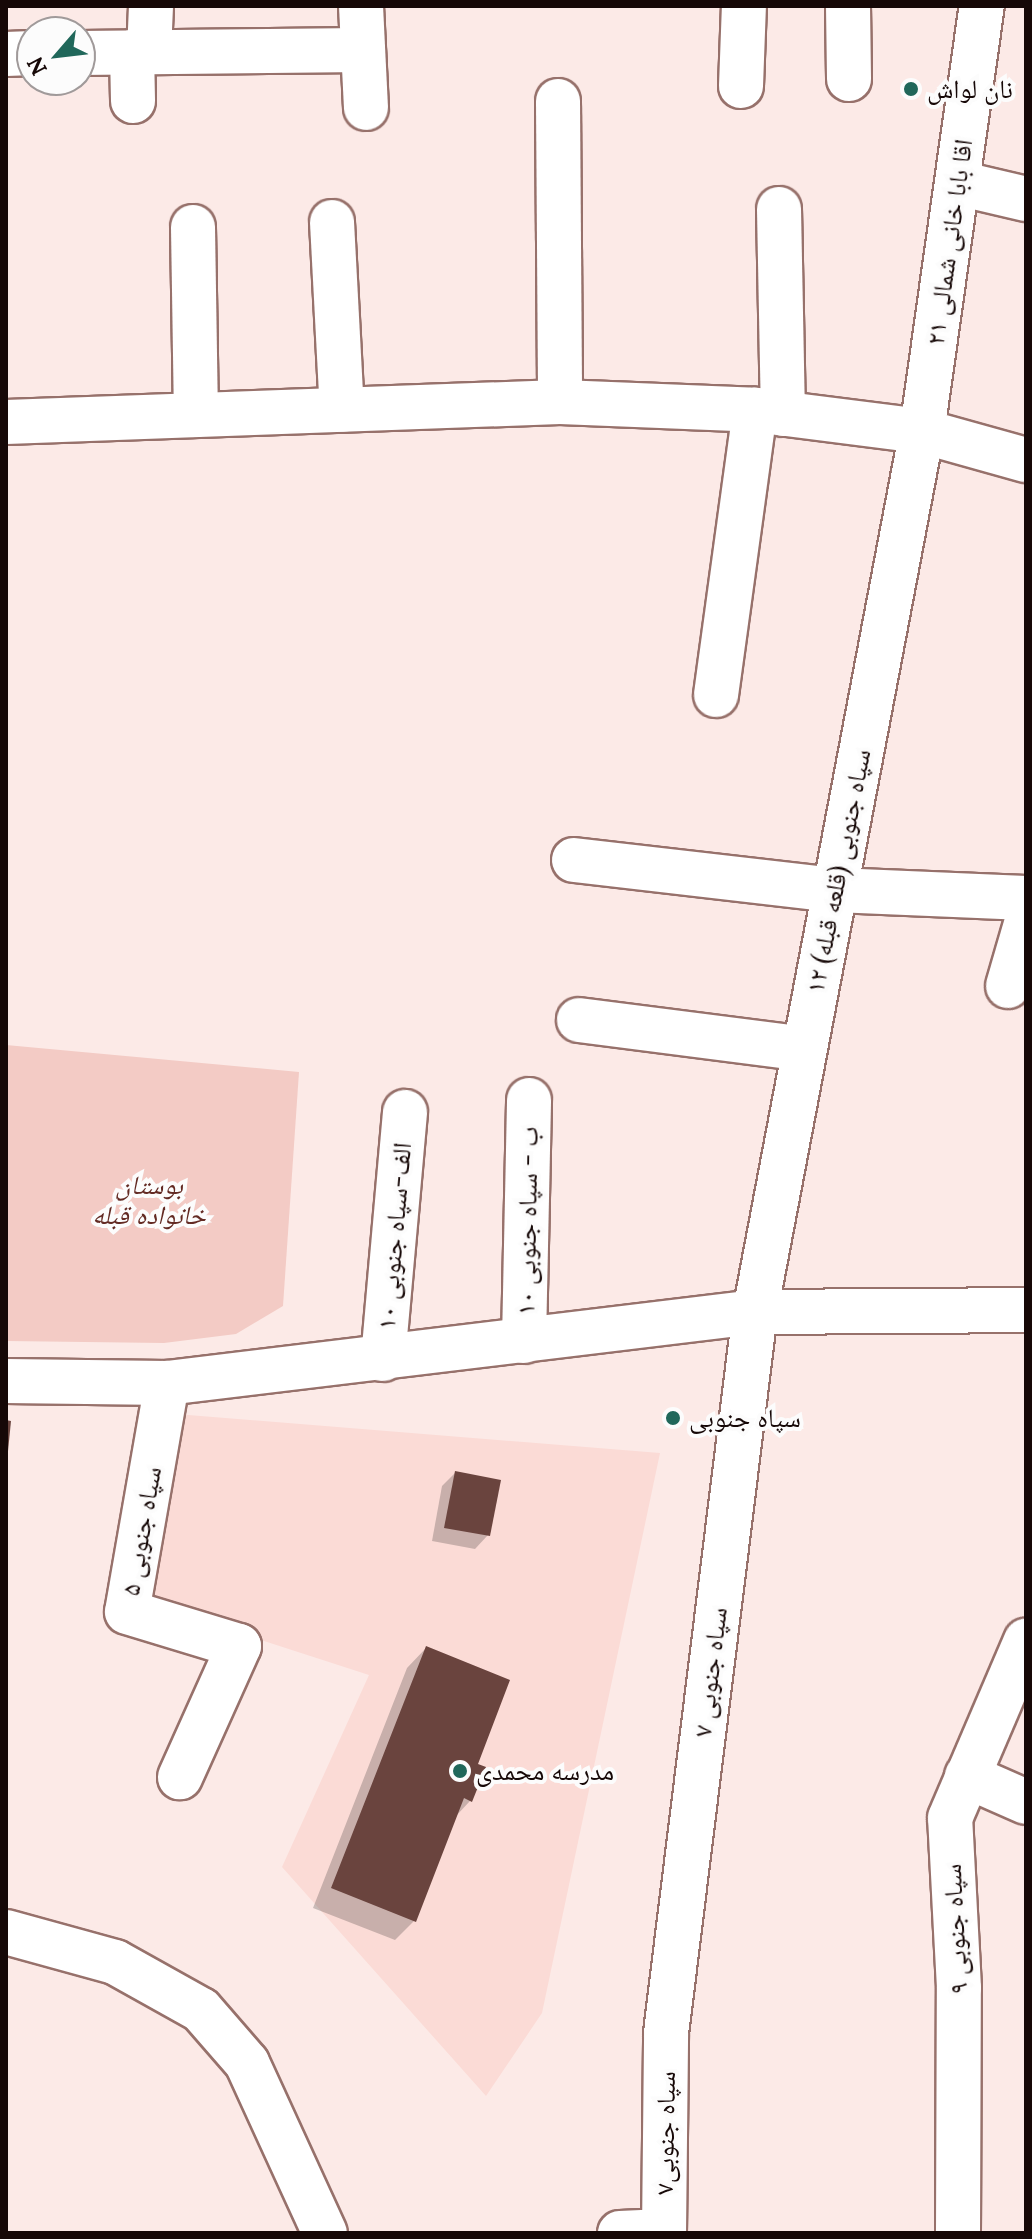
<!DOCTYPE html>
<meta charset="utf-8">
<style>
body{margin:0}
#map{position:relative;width:1032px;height:2239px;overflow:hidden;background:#fceae7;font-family:Lora,"Noto Naskh Arabic",serif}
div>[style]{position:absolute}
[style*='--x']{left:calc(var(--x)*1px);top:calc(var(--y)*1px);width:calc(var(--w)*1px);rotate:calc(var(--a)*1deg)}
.built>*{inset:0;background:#fbdbd6}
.green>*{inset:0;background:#f3cbc5}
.shadow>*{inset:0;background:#0003}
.building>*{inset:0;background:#6a443e}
.roads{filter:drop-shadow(2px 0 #97716b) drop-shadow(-2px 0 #97716b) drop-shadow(0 2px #97716b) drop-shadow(0 -2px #97716b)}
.minor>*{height:44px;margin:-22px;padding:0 22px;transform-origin:22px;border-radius:22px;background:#fff}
.dots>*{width:22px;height:22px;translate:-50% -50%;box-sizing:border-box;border:4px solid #fcfcfc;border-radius:50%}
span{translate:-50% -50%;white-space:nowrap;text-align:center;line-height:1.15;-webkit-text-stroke:8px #fcfcfc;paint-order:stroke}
.poi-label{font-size:26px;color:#160807}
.left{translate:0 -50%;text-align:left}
.street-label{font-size:26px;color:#160807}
.park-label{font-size:26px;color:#632a23;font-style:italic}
.frame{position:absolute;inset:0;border:8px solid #160807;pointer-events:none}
.north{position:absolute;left:16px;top:16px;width:80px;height:80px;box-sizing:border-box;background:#fcfcfc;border:2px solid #a09a9a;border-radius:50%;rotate:242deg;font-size:22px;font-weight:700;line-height:32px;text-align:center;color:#160807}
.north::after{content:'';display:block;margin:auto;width:28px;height:36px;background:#20675a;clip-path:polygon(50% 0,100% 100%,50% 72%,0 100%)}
</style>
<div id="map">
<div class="built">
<div style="clip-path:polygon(176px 1414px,660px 1453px,542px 2013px,486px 2096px,282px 1867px,369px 1675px,169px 1610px,157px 1599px,148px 1580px)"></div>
</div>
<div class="green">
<div style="clip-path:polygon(6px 1045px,299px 1072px,283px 1306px,236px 1334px,164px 1343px,6px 1341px)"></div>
</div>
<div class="shadow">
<div style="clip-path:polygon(455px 1473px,488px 1535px,475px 1549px,432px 1541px,442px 1486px)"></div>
<div style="clip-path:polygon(426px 1648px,475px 1765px,470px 1801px,456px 1816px,414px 1921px,395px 1940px,313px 1908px,407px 1668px)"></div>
</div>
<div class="building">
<div style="clip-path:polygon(6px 1420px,11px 1421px,8px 1451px,6px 1451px)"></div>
<div style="clip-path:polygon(455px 1471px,501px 1480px,490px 1536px,444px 1528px)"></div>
<div style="clip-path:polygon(426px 1646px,510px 1680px,478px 1764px,486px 1767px,472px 1802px,464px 1798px,416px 1922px,331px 1888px)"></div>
</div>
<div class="roads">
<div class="minor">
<div style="--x:361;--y:6;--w:102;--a:87.2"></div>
<div style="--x:848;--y:6;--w:73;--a:89.2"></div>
<div style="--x:132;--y:52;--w:49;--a:88.8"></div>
<div style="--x:149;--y:52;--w:46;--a:-87.5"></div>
<div style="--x:80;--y:53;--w:283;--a:-0.6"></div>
<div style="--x:6;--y:54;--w:26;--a:-2"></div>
<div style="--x:741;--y:86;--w:80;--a:-87.9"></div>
<div style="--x:558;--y:101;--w:301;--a:89.6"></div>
<div style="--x:958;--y:183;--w:70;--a:13.2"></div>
<div style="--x:779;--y:209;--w:205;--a:88.9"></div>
<div style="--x:332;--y:222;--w:188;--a:87"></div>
<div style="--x:193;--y:227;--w:188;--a:89.1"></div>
<div style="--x:6;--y:422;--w:554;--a:-2.07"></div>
<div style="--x:560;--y:402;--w:195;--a:2.3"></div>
<div style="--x:755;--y:410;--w:168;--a:7.2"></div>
<div style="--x:922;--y:431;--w:108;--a:15.6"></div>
<div style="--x:716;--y:695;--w:288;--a:-82.2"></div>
<div style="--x:574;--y:860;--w:263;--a:6.6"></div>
<div style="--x:835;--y:890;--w:191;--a:2.4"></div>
<div style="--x:1008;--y:986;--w:65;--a:-73.8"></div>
<div style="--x:579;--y:1020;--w:227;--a:7.3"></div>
<div style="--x:524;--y:1341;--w:241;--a:-88.8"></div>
<div style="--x:383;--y:1359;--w:248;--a:-84.9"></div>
<div style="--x:6;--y:1381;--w:161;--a:0.7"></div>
<div style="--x:167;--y:1383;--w:592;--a:-6.89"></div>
<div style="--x:755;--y:1312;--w:271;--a:-0.4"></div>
<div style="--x:167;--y:1383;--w:232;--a:99.9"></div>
<div style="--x:127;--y:1612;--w:117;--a:16.9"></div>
<div style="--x:239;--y:1646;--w:144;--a:114.2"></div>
<div style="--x:967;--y:1776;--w:64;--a:23.8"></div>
<div style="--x:6;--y:1932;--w:113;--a:15.4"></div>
<div style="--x:115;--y:1962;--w:98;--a:29.2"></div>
<div style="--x:201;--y:2010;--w:70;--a:49"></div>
<div style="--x:247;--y:2063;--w:187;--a:65.4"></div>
<div style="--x:620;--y:2233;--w:44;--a:-2.6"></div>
<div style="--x:664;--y:2233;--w:200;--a:-89.4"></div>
<div style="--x:666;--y:2033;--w:726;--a:-82.96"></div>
<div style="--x:755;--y:1312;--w:897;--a:-79.27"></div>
<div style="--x:922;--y:431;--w:429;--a:-82"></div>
<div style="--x:958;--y:2233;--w:245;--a:-89.8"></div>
<div style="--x:959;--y:1988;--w:170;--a:-93"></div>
<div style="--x:950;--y:1818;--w:193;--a:-66.8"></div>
</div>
</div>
<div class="dots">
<div style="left:911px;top:89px;background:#20675a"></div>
<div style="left:673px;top:1418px;background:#20675a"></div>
<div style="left:460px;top:1771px;background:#20675a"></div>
</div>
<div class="poi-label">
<span class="left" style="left:927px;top:89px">نان لواش</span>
<span class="left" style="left:689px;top:1418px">سپاه جنوبی</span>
<span class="left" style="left:476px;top:1771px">مدرسه محمدی</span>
</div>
<div class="street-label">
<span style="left:949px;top:242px;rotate:-82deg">۲۱ اقا بابا خانی شمالی</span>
<span style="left:838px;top:871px;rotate:-79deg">۱۲ سپاه جنوبی (قلعه قبله)</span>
<span style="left:527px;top:1221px;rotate:-89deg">۱۰ ب - سپاه جنوبی</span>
<span style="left:394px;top:1236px;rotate:-85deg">۱۰ الف-سپاه جنوبی</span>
<span style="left:141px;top:1531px;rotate:-80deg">۵ سپاه جنوبی</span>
<span style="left:710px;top:1672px;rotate:-83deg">۷ سپاه جنوبی</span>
<span style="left:955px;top:1929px;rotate:-93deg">۹ سپاه جنوبی</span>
<span style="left:665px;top:2133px;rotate:-89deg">سپاه جنوبی۷</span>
</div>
<div class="park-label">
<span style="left:149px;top:1200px">بوستان<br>خانواده قبله</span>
</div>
<div class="frame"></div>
<div class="north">N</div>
</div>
